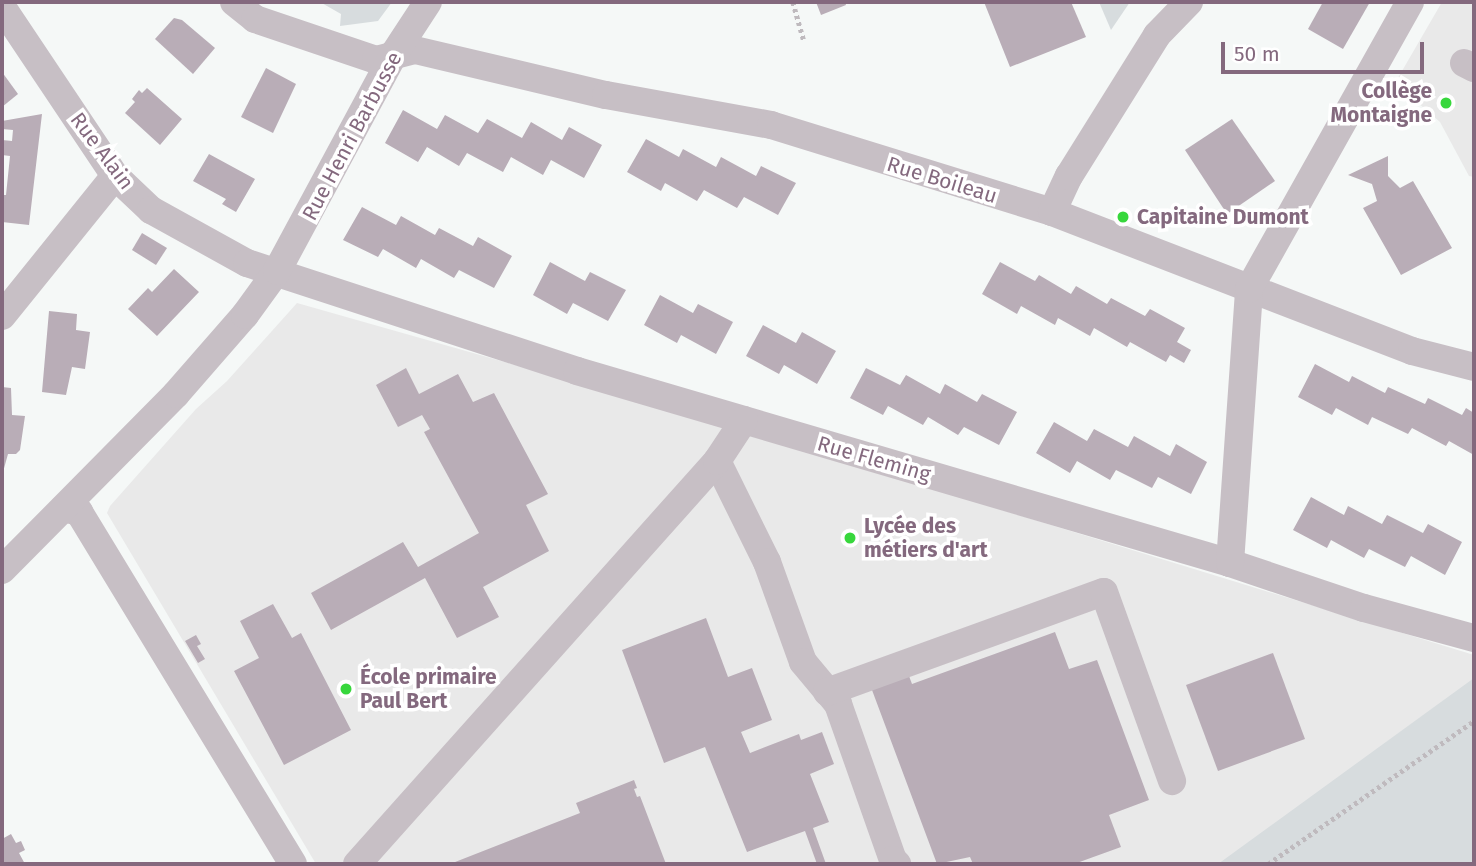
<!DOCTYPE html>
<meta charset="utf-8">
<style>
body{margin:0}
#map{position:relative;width:1476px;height:866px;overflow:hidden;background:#f5f8f7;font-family:"Fira Sans",sans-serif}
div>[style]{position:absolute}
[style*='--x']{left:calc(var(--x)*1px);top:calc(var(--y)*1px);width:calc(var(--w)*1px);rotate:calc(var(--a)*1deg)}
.built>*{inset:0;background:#e9e9e9}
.green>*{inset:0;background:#d7dcde}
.building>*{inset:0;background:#b9adb7}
.path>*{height:4.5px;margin-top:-2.25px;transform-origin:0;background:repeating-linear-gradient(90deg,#bfbabe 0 3.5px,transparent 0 7px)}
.minor>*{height:28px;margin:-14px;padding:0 14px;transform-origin:14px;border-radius:14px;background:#c7bfc5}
.dots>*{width:19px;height:19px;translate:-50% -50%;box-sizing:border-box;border:4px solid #fff;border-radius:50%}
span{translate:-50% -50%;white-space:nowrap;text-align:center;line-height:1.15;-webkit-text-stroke:7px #fff;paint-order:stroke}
.poi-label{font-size:21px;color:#84697e;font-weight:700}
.right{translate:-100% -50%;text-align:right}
.left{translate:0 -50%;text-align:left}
.street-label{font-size:21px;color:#84697e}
.frame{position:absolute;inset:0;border:4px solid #84697e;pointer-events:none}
.scale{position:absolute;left:1221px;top:42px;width:203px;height:32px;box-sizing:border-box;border:4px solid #84697e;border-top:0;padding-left:9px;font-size:21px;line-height:24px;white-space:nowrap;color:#84697e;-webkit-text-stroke:5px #fff;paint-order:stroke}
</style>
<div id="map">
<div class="built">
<div style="clip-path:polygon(1442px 2px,1474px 2px,1474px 177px,1469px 176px,1440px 122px,1395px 83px)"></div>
<div style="clip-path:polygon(297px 303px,709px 420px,1474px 655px,1474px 684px,1223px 864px,316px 864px,107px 513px,110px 506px,196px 409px,227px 381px)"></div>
</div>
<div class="green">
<div style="clip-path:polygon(320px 2px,392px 2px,378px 21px,340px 26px,341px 14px)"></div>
<div style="clip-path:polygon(1099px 2px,1130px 2px,1111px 30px)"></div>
<div style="clip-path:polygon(1474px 678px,1474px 864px,1218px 864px)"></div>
</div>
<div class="building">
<div style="clip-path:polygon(816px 2px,845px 2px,846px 5px,821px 15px)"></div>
<div style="clip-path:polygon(984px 2px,1071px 2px,1086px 37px,1010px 67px)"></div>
<div style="clip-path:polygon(1323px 2px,1370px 2px,1343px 49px,1308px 29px)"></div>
<div style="clip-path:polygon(174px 18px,182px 20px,215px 48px,193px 74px,155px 39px)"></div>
<div style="clip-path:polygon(266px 68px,296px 84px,273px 133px,241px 117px)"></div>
<div style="clip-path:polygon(2px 72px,18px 94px,2px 107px)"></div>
<div style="clip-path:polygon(147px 88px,182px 119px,160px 145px,125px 113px,135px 102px,132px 99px,139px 90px,142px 93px)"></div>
<div style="clip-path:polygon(403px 110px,437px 129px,445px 115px,478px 133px,487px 119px,522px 138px,531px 122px,562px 140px,569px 127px,602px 145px,584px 178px,551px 160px,543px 175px,511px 157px,503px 172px,467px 153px,459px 166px,427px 147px,418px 162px,385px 143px)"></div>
<div style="clip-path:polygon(42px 114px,29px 225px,2px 222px,2px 195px,6px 195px,10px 156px,2px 155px,2px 140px,12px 141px,13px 130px,2px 129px,2px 121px)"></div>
<div style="clip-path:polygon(1232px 119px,1275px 181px,1227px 214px,1185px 150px)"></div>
<div style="clip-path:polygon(646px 139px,679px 157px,683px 149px,716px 167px,721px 157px,756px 176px,761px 166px,796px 183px,778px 215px,744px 197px,737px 208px,704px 190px,697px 201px,665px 183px,661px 191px,627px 172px)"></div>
<div style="clip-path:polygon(209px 154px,255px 179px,236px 212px,222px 204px,226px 199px,193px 181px)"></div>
<div style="clip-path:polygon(1388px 156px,1388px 176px,1400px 188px,1413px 181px,1452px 248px,1401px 275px,1363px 208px,1377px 201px,1372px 184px,1348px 175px)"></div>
<div style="clip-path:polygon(362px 207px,396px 225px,401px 216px,435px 235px,439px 228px,473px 246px,478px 237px,512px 256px,494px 288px,459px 270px,454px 278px,421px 259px,416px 268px,383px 249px,378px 257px,343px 240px)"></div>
<div style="clip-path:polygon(142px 233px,167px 248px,156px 265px,132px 250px)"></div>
<div style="clip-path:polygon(550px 262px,585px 281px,590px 272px,626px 290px,608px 321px,573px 303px,567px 314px,533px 295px)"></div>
<div style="clip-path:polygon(1000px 262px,1035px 281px,1039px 275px,1071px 294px,1076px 286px,1107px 304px,1111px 298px,1145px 316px,1150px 309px,1185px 328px,1177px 342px,1191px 350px,1184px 363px,1170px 355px,1166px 362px,1130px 342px,1127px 347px,1094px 328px,1090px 336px,1058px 318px,1055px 325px,1021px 306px,1017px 314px,982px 294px)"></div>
<div style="clip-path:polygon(174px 269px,199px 292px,157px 336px,128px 309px,148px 288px,152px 292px)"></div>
<div style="clip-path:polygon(660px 295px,693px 313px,698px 304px,733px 322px,716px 354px,681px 335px,677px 343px,644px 325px)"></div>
<div style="clip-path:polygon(49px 311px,77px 314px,76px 330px,90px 332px,85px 369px,72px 367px,66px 395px,42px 392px)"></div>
<div style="clip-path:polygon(763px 325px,796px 343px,802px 332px,836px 351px,817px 384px,784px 365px,779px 374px,746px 356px)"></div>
<div style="clip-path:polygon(1315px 364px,1349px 382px,1352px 376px,1385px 393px,1388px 387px,1425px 404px,1428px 398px,1462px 415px,1466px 408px,1474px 413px,1474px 455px,1449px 441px,1446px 446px,1412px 428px,1408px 434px,1372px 417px,1368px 425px,1336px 408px,1332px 415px,1298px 397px)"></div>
<div style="clip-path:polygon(406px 368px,419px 394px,458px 374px,473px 402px,494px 393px,548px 494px,526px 505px,549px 551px,483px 587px,499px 617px,457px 638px,425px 578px,331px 630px,311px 593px,403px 542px,418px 567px,479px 533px,424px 432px,430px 429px,422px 415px,398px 427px,376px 385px)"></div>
<div style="clip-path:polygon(866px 368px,900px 385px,906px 375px,940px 394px,945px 384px,977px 402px,982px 394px,1017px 412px,999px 445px,964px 427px,958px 435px,928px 417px,923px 425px,888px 406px,883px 415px,850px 398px)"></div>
<div style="clip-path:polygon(2px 387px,11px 388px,12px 415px,25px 416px,20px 450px,16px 454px,8px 454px,3px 472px)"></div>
<div style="clip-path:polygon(1054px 422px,1087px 441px,1094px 429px,1128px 447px,1134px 436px,1170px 456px,1176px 444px,1207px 462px,1191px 494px,1158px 477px,1152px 488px,1116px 470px,1110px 480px,1077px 461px,1070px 473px,1036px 453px)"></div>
<div style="clip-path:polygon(1311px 497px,1344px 515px,1348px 506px,1382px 524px,1387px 515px,1423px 533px,1428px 524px,1462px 542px,1445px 575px,1411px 556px,1405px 567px,1369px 549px,1364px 558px,1331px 540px,1327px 548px,1293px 530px)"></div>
<div style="clip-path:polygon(273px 604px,292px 638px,301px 633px,351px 730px,284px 765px,234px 671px,259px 658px,240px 621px)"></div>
<div style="clip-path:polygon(706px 618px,728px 677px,752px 668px,772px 720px,741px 732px,750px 753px,799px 734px,801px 740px,822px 732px,834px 764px,810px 774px,829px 822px,813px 828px,826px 864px,817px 864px,805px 831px,747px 852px,705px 747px,664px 763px,622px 650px)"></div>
<div style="clip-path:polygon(1055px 632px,1069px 669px,1097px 660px,1149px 800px,1109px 815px,1121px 847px,1074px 864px,973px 864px,970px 857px,937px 864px,869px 682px,906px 668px,912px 684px)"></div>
<div style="clip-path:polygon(196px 635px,201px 644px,197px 646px,205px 659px,198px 663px,185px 641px)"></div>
<div style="clip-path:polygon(1273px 653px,1305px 739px,1218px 771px,1186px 685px)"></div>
<div style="clip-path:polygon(634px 780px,637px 788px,634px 789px,637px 797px,640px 796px,666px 864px,450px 864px,580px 813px,576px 803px)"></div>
<div style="clip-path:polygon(11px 834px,16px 843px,21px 841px,25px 850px,19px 853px,25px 864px,2px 864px,2px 839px)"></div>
</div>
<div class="path">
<div style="--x:793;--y:2;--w:41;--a:74.2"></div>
<div style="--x:1268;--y:864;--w:251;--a:-34.8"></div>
</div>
<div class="minor">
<div style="--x:234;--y:2;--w:27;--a:39"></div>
<div style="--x:255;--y:19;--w:128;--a:18.7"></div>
<div style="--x:376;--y:60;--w:40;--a:-14.4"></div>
<div style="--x:415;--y:50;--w:196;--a:13.3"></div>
<div style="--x:606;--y:95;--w:168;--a:10.3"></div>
<div style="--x:771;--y:125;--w:294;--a:17.2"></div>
<div style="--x:1052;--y:212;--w:386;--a:21.1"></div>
<div style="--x:1412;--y:351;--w:64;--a:14.5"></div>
<div style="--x:2;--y:7;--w:203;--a:56.2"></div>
<div style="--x:115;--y:176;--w:50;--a:43.4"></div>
<div style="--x:151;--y:210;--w:110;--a:28.9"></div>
<div style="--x:247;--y:263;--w:347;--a:18.1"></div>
<div style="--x:577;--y:371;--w:681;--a:16.38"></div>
<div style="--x:1230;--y:563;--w:141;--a:18.6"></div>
<div style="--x:1364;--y:608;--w:114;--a:15.3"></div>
<div style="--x:1464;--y:63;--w:11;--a:27"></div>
<div style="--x:1052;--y:212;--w:40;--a:-65"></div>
<div style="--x:1069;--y:176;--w:166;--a:-58"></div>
<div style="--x:1157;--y:35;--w:46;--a:-45.9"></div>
<div style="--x:2;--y:316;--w:180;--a:-51.1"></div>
<div style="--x:717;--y:461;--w:113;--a:63.7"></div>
<div style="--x:767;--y:562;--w:106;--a:70.2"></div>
<div style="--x:803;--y:662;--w:55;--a:50.2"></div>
<div style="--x:838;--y:704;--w:165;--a:70.6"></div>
<div style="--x:893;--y:860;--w:6;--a:45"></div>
<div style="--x:64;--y:508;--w:16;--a:15"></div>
<div style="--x:79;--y:512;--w:412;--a:58.7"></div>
<div style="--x:1230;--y:563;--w:275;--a:-86"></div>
<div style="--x:1249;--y:289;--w:329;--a:-60.7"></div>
<div style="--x:2;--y:570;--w:247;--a:-45.3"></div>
<div style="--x:176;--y:394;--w:105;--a:-48.9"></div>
<div style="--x:245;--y:315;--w:54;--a:-54"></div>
<div style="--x:277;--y:271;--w:247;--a:-61.7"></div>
<div style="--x:394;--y:54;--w:62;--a:-56.8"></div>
<div style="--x:827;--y:692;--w:294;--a:-19.9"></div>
<div style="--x:1104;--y:592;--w:201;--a:70.2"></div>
<div style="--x:357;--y:864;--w:540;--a:-48.23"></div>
<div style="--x:717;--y:461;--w:49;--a:-56.6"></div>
</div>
<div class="dots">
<div style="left:1446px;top:103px;background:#37d73c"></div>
<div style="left:1123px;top:217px;background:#37d73c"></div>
<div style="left:850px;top:538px;background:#37d73c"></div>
<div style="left:346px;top:689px;background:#37d73c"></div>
</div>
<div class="poi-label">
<span class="right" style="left:1432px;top:103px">Collège<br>Montaigne</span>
<span class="left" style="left:1137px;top:217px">Capitaine Dumont</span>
<span class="left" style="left:864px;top:538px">Lycée des<br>métiers d'art</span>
<span class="left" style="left:360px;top:689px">École primaire<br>Paul Bert</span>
</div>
<div class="street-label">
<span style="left:352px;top:136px;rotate:-62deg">Rue Henri Barbusse</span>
<span style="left:102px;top:151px;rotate:53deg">Rue Alain</span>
<span style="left:942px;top:180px;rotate:17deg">Rue Boileau</span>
<span style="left:874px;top:459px;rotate:16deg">Rue Fleming</span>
</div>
<div class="frame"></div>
<div class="scale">50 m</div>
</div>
